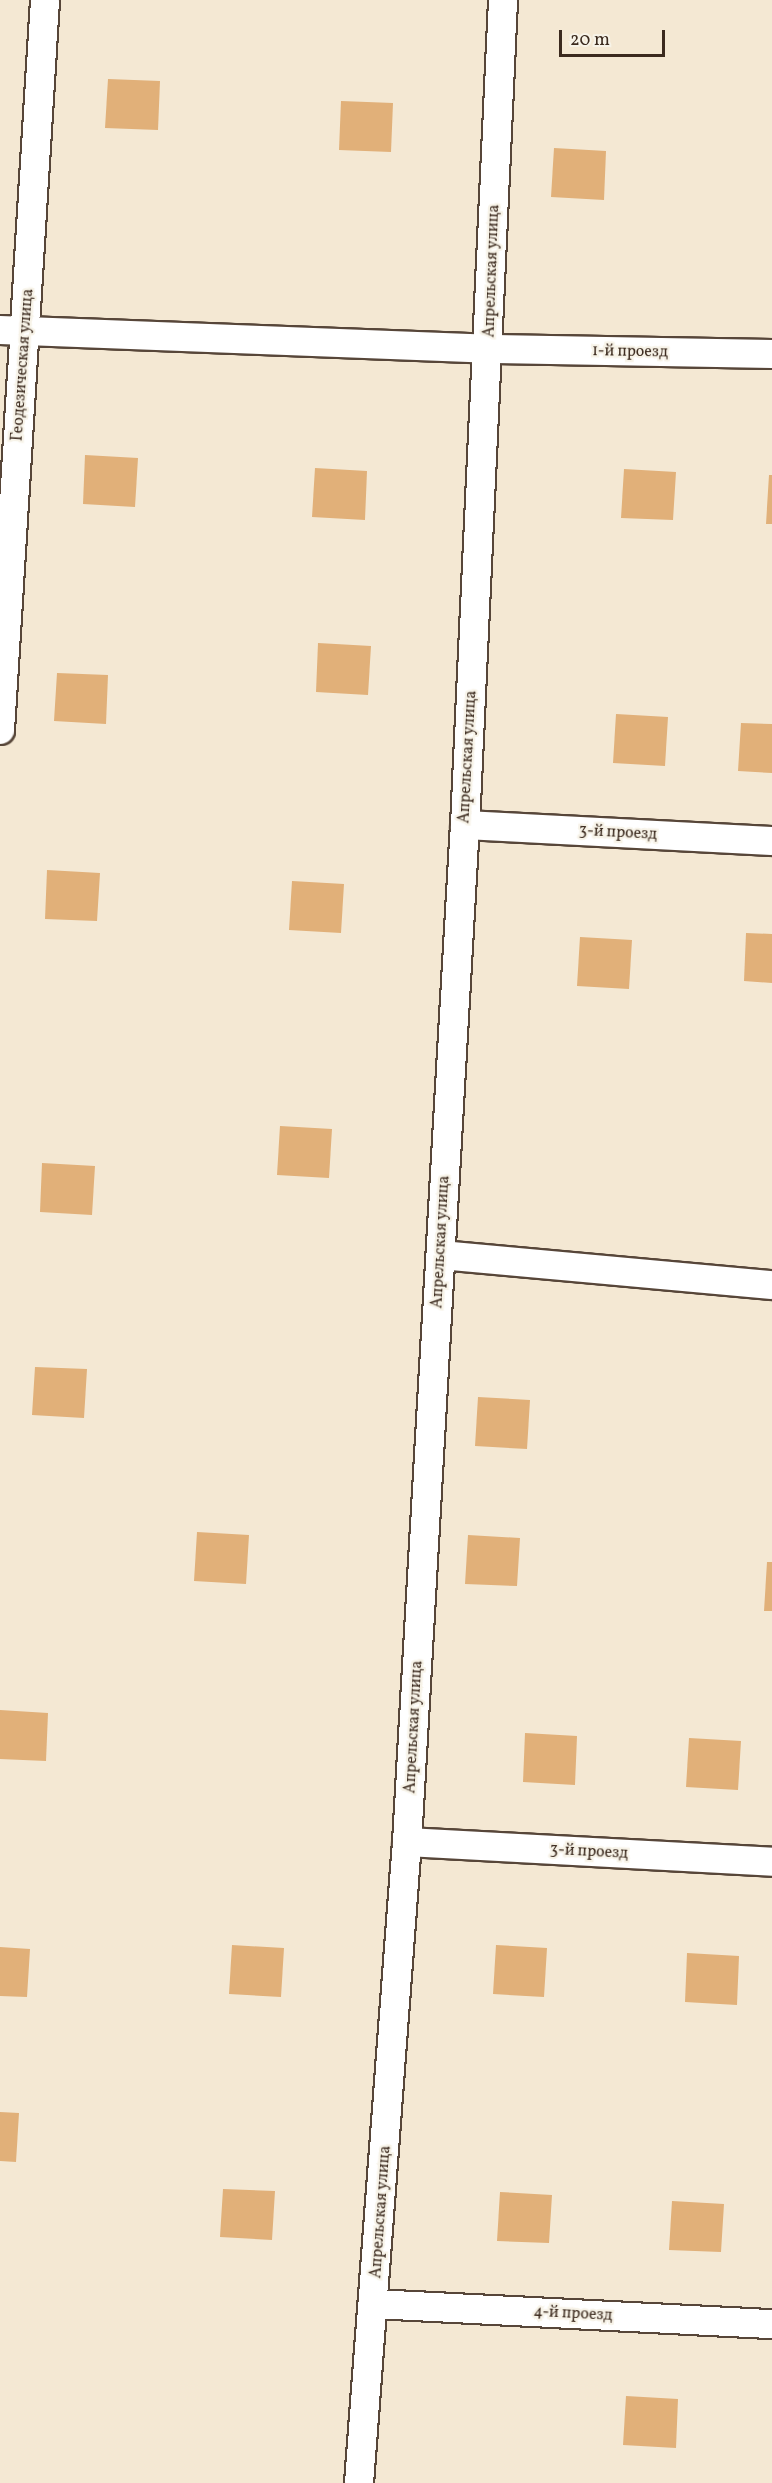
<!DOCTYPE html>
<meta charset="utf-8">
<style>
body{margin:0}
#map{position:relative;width:772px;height:2483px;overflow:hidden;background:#f4e8d3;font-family:Vollkorn,serif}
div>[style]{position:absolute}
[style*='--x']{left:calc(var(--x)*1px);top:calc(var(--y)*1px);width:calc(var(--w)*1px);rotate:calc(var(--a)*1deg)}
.building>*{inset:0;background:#e1b079}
.roads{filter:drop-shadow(2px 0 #574639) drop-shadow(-2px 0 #574639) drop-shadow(0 2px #574639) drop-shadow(0 -2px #574639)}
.street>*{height:28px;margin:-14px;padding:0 14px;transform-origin:14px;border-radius:14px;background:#fff}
span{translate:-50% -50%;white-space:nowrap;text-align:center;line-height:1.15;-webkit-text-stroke:4.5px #f7f3e8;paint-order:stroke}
.street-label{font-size:16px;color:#3b2a1e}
.scale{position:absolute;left:559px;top:30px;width:106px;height:27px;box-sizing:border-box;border:3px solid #3b2a1e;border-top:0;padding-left:8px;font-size:18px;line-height:21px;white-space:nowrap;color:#3b2a1e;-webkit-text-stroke:4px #f7f3e8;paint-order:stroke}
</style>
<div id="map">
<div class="building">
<div style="clip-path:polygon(108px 79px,160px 81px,158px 130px,105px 128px)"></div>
<div style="clip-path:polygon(341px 101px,393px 103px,391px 152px,339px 150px)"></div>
<div style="clip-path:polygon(554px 148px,606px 151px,604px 200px,551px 197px)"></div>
<div style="clip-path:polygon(85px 455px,138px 458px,135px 507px,83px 504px)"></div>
<div style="clip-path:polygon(315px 468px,367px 471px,365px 520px,312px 517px)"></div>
<div style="clip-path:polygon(624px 469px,676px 472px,673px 520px,621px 518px)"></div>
<div style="clip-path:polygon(769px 475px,772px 475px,772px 524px,766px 524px)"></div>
<div style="clip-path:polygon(318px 643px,371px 646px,368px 695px,316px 692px)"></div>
<div style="clip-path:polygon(57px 673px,108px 675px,106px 724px,54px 721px)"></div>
<div style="clip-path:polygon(616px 714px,668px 717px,665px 766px,613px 763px)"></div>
<div style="clip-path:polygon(741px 723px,772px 724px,772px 773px,738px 771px)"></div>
<div style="clip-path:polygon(47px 870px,100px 873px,97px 921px,45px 919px)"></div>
<div style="clip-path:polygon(292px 881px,344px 884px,341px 933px,289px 930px)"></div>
<div style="clip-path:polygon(746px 933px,772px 934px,772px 983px,744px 981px)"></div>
<div style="clip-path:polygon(580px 937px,632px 940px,629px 989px,577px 986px)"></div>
<div style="clip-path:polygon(280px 1126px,332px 1129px,329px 1178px,277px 1175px)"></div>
<div style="clip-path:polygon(42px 1163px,95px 1166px,92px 1215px,40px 1212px)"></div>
<div style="clip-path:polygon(35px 1367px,87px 1369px,84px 1418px,32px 1415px)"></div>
<div style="clip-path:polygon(478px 1397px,530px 1400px,527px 1449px,475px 1446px)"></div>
<div style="clip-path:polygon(197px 1532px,249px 1535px,246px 1584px,194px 1581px)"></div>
<div style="clip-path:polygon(468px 1535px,520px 1538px,517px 1586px,465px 1584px)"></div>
<div style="clip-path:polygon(767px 1562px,772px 1562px,772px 1611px,764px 1611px)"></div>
<div style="clip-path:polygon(0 1710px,48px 1713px,46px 1761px,0 1759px)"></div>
<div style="clip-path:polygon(525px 1733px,577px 1736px,575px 1785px,523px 1782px)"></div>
<div style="clip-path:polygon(689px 1738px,741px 1741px,738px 1790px,686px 1787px)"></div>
<div style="clip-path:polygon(232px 1945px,284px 1948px,281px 1997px,229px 1994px)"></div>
<div style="clip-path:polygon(496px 1945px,547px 1948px,544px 1997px,493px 1994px)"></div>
<div style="clip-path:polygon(0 1947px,30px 1949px,27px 1997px,0 1996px)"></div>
<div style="clip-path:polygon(687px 1953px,739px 1956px,737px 2005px,685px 2002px)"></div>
<div style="clip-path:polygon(0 2112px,19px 2113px,16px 2162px,0 2161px)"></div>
<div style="clip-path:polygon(223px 2189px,275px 2191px,272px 2240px,220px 2237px)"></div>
<div style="clip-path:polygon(500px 2192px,552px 2195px,549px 2243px,497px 2241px)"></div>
<div style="clip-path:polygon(672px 2201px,724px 2204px,721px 2252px,669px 2250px)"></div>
<div style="clip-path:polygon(626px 2396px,678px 2399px,676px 2448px,623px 2445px)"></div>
</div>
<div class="roads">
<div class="street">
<div style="--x:0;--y:330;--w:489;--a:2.2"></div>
<div style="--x:489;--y:349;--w:283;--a:1"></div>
<div style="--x:0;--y:730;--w:731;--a:-86.47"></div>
<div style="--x:465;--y:825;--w:307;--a:3"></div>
<div style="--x:441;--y:1255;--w:332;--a:5.2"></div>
<div style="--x:407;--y:1842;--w:366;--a:3.1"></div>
<div style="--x:374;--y:2304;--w:399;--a:2.9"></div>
<div style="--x:359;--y:2483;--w:643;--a:-85.72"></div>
<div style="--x:407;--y:1842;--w:1019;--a:-86.74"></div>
<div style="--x:465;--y:825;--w:826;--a:-87.36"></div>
</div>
</div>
<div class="street-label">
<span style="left:492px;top:271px;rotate:-88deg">Апрельская улица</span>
<span style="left:630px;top:352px;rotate:1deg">1-й проезд</span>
<span style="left:23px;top:365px;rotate:-86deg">Геодезическая улица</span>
<span style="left:468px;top:757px;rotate:-87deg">Апрельская улица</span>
<span style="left:618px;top:833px;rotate:3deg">3-й проезд</span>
<span style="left:441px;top:1242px;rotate:-87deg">Апрельская улица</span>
<span style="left:414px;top:1727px;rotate:-87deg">Апрельская улица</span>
<span style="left:589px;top:1852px;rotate:3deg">3-й проезд</span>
<span style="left:381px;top:2212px;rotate:-86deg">Апрельская улица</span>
<span style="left:573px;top:2314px;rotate:3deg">4-й проезд</span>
</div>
<div class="scale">20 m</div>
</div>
